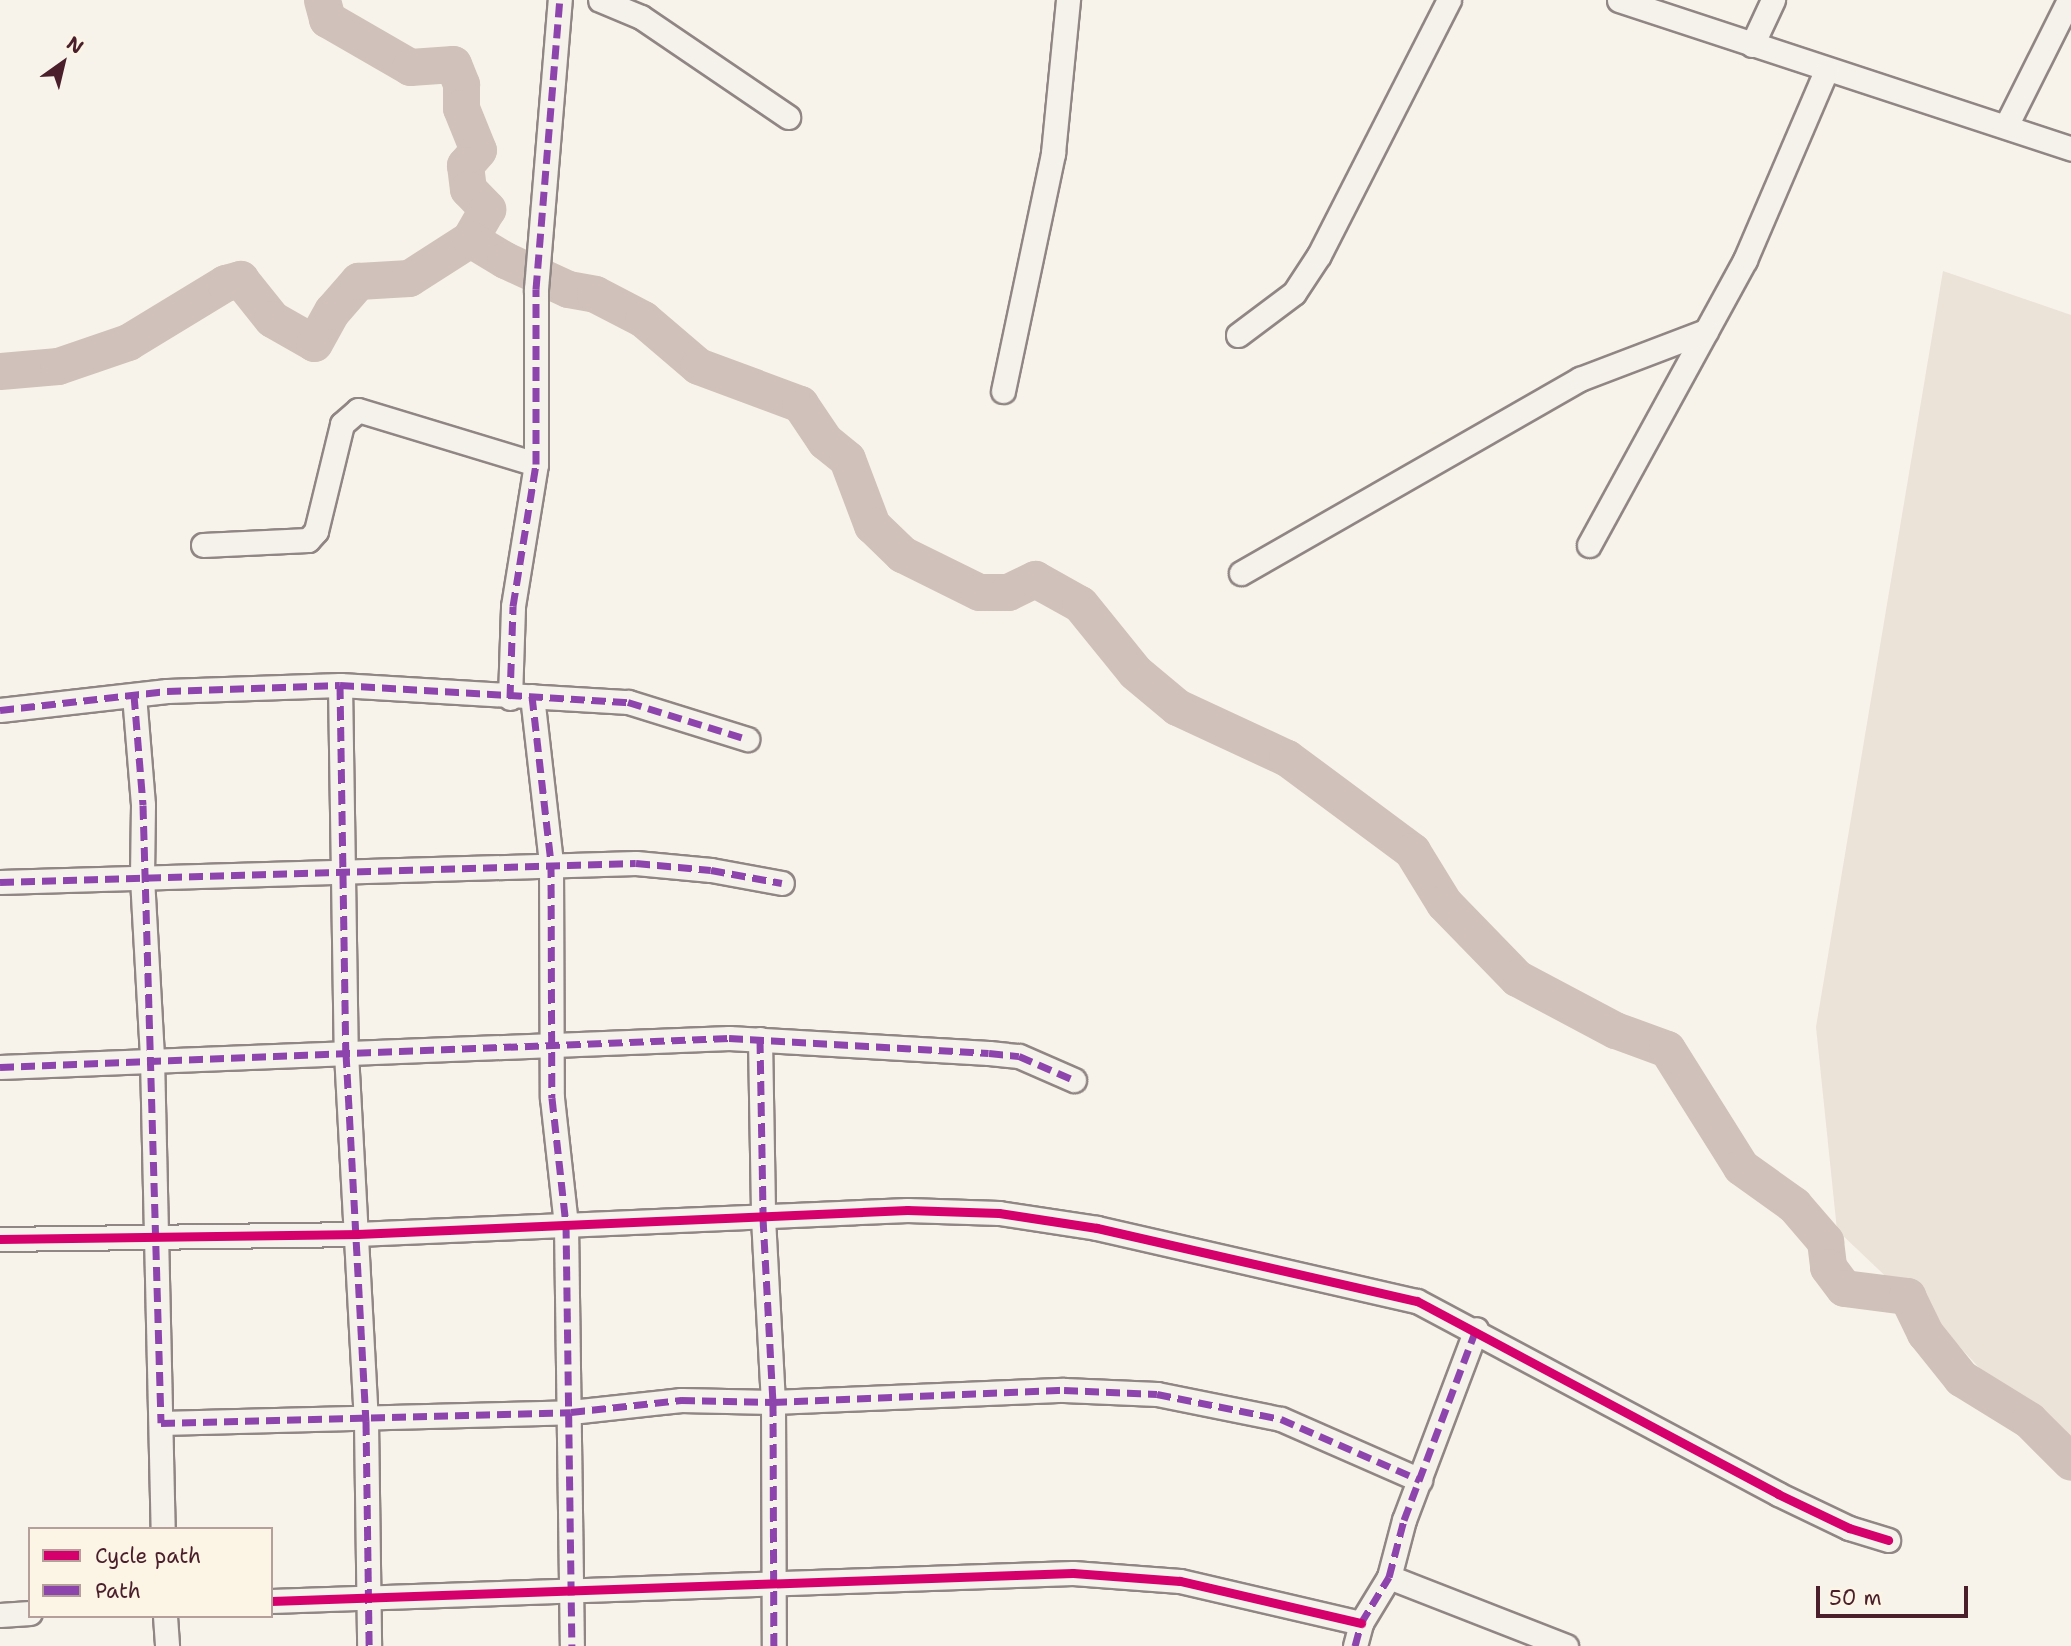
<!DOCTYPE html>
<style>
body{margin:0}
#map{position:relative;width:2071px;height:1646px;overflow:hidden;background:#f7f3ea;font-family:"Shantell Sans",sans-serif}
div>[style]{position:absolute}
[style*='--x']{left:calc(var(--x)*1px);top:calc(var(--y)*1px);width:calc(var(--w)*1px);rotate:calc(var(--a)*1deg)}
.green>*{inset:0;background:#ebe2d8}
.river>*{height:37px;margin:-18.5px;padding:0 18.5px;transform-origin:18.5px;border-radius:18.5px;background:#d0c1ba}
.roads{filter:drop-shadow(2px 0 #908684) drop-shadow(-2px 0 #908684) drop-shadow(0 2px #908684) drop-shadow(0 -2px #908684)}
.minor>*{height:23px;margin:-11.5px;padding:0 11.5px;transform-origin:11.5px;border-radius:11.5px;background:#f5f2ec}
.quiet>*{height:7px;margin-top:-3.5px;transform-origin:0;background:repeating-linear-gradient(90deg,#8e44ad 0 14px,transparent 0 21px)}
.cycleway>*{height:9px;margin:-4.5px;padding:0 4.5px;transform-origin:4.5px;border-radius:4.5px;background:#d6006c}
span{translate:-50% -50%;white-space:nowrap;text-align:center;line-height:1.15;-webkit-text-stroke:7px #fcf5e5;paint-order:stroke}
.legend{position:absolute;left:28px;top:1527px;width:245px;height:91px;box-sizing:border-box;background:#fcf5e5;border:2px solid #b59f9b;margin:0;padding:9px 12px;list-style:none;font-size:21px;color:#4a1f2b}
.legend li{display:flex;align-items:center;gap:14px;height:35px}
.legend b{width:35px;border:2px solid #b59f9b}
.north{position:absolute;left:28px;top:28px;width:70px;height:70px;-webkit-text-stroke:5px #fcf5e5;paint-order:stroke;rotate:34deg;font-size:19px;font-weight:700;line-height:28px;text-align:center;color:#4a1f2b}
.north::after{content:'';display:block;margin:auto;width:24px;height:32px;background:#4a1f2b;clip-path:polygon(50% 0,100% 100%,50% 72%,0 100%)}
.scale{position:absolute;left:1816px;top:1586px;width:152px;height:32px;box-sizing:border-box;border:4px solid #4a1f2b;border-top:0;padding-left:9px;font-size:21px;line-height:24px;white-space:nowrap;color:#4a1f2b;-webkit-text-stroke:5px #fcf5e5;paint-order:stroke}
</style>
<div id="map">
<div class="green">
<div style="clip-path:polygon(1943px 271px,2071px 315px,2071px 1467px,1959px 1346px,1837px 1230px,1816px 1027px)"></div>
</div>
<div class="river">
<div style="--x:322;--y:0;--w:20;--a:75"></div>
<div style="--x:327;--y:19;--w:96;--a:30"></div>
<div style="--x:410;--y:67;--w:43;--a:-4"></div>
<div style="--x:453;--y:64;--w:22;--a:68"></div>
<div style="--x:461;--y:84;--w:24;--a:90"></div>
<div style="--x:461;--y:108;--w:45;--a:68"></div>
<div style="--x:478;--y:150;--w:20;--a:131"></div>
<div style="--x:465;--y:165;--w:24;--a:83"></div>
<div style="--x:468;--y:189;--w:28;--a:46"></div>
<div style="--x:487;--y:209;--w:34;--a:120"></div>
<div style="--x:0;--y:371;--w:58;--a:-4.9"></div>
<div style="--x:58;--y:366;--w:74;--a:-18.9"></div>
<div style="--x:128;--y:342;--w:114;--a:-31.3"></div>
<div style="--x:225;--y:283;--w:16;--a:-15"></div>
<div style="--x:240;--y:279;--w:51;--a:51.3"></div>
<div style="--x:272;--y:319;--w:48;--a:29.7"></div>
<div style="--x:314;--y:343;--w:37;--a:-61"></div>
<div style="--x:332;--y:311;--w:40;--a:-49"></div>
<div style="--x:358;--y:281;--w:51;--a:-3.4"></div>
<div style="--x:409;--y:278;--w:72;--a:-32.6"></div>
<div style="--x:470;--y:239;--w:41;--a:31"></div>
<div style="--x:505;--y:260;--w:69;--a:24.7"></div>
<div style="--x:568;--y:289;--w:27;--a:10"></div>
<div style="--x:595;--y:294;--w:54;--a:27.5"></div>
<div style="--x:643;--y:319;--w:72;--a:40.5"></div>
<div style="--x:698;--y:366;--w:109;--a:20.4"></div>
<div style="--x:800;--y:404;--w:45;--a:56"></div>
<div style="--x:825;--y:441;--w:28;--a:39"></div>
<div style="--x:847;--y:459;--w:71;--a:69.3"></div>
<div style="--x:872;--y:525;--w:42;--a:44"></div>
<div style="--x:902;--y:554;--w:86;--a:26.3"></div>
<div style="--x:979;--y:592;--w:29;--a:0"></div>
<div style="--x:1008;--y:592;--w:30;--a:-26"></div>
<div style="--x:1035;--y:579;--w:51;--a:29.1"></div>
<div style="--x:1080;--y:604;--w:87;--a:51"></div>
<div style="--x:1135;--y:672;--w:55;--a:39.8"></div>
<div style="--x:1177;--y:707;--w:121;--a:24.9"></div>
<div style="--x:1287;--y:758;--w:156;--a:36.6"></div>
<div style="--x:1412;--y:851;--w:61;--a:58.4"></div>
<div style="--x:1444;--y:903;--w:105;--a:45.8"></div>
<div style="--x:1517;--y:978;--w:111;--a:28"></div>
<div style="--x:1615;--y:1030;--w:55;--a:20.1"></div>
<div style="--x:1667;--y:1049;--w:139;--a:57.9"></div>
<div style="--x:1741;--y:1167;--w:65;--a:35.6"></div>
<div style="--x:1794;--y:1205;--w:48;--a:49.3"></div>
<div style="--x:1825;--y:1241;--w:26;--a:83"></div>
<div style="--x:1828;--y:1267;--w:26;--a:53"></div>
<div style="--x:1844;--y:1288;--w:64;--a:7.2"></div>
<div style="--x:1907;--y:1296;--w:41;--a:64.1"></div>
<div style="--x:1925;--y:1333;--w:58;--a:51.3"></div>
<div style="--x:1961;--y:1378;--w:80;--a:31.7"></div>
<div style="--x:2029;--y:1420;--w:59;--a:45"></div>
</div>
<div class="roads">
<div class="minor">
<div style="--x:600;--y:0;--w:44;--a:22.5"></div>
<div style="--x:641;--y:17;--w:178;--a:34.2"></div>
<div style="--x:1619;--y:0;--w:476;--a:18.2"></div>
<div style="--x:1752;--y:45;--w:50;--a:-65"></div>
<div style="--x:2006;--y:126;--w:141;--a:-63.4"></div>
<div style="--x:1238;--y:335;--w:70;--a:-36.9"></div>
<div style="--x:1294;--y:293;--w:45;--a:-56.7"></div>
<div style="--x:1319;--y:255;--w:286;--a:-63"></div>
<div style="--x:1003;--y:391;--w:243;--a:-78.1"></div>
<div style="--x:1053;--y:153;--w:154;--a:-84.4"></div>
<div style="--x:203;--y:545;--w:105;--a:-2.7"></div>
<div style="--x:308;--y:540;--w:12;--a:-48"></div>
<div style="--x:316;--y:531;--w:110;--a:-76.3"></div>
<div style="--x:342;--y:424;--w:21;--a:-41"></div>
<div style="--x:358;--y:410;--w:186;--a:16.9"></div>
<div style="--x:1589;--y:545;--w:325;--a:-61.3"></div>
<div style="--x:1745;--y:260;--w:206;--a:-66.8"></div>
<div style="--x:1241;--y:573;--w:391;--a:-29.8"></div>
<div style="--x:1580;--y:379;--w:135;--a:-20.9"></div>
<div style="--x:340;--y:685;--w:368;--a:89.1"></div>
<div style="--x:346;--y:1053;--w:369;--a:86.9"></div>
<div style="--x:366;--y:1421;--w:225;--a:89.2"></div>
<div style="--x:134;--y:695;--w:110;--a:85.3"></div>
<div style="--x:143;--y:805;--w:73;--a:90.8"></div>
<div style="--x:142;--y:878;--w:180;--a:86.8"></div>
<div style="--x:152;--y:1058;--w:471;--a:88.7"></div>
<div style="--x:532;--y:696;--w:168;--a:83.5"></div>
<div style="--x:551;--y:863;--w:235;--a:89.8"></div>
<div style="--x:552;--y:1098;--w:127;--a:83.7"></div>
<div style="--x:566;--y:1224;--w:422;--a:89.2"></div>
<div style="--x:510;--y:698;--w:92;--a:-88.1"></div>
<div style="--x:513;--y:606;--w:144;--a:-80.8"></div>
<div style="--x:536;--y:464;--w:175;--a:-90"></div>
<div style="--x:536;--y:289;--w:290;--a:-85.3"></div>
<div style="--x:0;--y:710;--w:168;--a:-6.5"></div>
<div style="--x:167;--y:691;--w:173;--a:-2"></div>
<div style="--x:340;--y:685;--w:289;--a:3.4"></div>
<div style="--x:628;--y:702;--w:125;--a:17.3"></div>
<div style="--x:0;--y:882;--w:636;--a:-1.71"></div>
<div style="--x:636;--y:863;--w:75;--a:5.3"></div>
<div style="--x:711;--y:870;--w:72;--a:10.4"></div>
<div style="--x:760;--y:1039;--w:179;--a:89"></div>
<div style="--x:763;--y:1218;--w:184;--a:86.9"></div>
<div style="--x:773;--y:1402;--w:244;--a:89.8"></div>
<div style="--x:0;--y:1067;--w:730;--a:-2.28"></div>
<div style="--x:729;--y:1038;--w:260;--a:3.3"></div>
<div style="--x:989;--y:1053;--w:30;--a:6"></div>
<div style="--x:1019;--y:1056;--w:60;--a:23.6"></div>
<div style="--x:0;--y:1239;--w:357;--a:-0.8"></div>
<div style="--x:357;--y:1234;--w:551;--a:-2.5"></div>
<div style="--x:907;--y:1210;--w:92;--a:1.9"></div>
<div style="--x:999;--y:1213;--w:99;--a:8.7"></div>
<div style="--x:1097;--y:1228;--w:328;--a:12.9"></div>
<div style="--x:1417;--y:1301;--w:409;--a:28.1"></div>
<div style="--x:1778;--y:1494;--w:79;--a:25.6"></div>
<div style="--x:1849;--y:1528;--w:41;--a:17.1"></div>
<div style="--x:161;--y:1423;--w:410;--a:-1.5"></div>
<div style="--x:571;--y:1412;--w:111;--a:-6.2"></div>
<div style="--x:681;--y:1400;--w:92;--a:1.2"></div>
<div style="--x:773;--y:1402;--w:291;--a:-2.4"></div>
<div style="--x:1064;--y:1390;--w:93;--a:2.5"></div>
<div style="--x:1157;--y:1394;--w:126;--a:11.4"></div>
<div style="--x:1281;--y:1419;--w:152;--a:23.7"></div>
<div style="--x:1389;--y:1577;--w:190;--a:21.3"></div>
<div style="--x:271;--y:1601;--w:802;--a:-2"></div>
<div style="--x:1073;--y:1573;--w:107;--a:4.3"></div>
<div style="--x:1180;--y:1581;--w:186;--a:13.1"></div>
<div style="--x:0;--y:1615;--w:30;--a:-4"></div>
<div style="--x:165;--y:1616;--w:30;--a:86"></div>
<div style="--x:1355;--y:1646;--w:24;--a:-75"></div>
<div style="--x:1361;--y:1623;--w:54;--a:-58.7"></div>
<div style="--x:1389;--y:1577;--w:59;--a:-75.3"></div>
<div style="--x:1404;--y:1520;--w:204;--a:-69.3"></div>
</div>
</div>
<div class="quiet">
<div style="--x:340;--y:685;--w:368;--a:89.1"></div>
<div style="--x:346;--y:1053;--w:369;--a:86.9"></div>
<div style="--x:366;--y:1421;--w:225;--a:89.2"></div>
<div style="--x:134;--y:695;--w:110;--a:85.3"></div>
<div style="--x:143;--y:805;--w:618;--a:88.33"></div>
<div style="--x:161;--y:1423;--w:410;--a:-1.5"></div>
<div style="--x:571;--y:1412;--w:111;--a:-6.2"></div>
<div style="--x:681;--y:1400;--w:92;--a:1.2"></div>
<div style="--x:773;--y:1402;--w:291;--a:-2.4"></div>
<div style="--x:1064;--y:1390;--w:93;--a:2.5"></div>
<div style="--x:1157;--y:1394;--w:126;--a:11.4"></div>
<div style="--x:1281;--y:1419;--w:152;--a:23.7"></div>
<div style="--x:532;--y:696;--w:168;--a:83.5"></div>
<div style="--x:551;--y:863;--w:235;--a:89.8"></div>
<div style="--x:552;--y:1098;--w:127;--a:83.7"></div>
<div style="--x:566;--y:1224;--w:422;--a:89.2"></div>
<div style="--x:510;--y:698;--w:92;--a:-88.1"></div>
<div style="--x:513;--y:606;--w:144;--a:-80.8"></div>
<div style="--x:536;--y:464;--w:175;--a:-90"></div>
<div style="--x:536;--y:289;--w:290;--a:-85.3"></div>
<div style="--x:0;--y:710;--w:168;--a:-6.5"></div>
<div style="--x:167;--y:691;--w:173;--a:-2"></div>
<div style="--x:340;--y:685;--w:289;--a:3.4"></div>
<div style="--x:628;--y:702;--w:125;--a:17.3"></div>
<div style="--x:0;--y:882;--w:636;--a:-1.71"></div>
<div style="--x:636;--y:863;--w:75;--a:5.3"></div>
<div style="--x:711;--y:870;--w:72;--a:10.4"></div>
<div style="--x:760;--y:1039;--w:179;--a:89"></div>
<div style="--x:763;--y:1218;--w:184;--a:86.9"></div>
<div style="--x:773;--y:1402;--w:244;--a:89.8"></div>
<div style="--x:0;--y:1067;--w:730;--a:-2.28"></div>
<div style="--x:729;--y:1038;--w:260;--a:3.3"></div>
<div style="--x:989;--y:1053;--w:30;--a:6"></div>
<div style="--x:1019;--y:1056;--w:60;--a:23.6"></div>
<div style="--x:1355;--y:1646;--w:24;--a:-75"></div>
<div style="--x:1361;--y:1623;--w:54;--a:-58.7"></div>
<div style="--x:1389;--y:1577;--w:59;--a:-75.3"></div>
<div style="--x:1404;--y:1520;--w:204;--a:-69.3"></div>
</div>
<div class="cycleway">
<div style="--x:0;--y:1239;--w:357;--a:-0.8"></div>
<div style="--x:357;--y:1234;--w:551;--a:-2.5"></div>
<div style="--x:907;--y:1210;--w:92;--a:1.9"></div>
<div style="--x:999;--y:1213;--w:99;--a:8.7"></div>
<div style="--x:1097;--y:1228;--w:328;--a:12.9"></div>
<div style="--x:1417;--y:1301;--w:409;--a:28.1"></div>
<div style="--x:1778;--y:1494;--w:79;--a:25.6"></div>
<div style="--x:1849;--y:1528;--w:41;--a:17.1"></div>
<div style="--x:271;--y:1601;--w:802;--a:-2"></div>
<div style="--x:1073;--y:1573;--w:107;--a:4.3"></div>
<div style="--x:1180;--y:1581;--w:186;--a:13.1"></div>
</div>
<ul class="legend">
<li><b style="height:9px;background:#d6006c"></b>Cycle path</li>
<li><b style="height:9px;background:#8e44ad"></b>Path</li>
</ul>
<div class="north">N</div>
<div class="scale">50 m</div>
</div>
